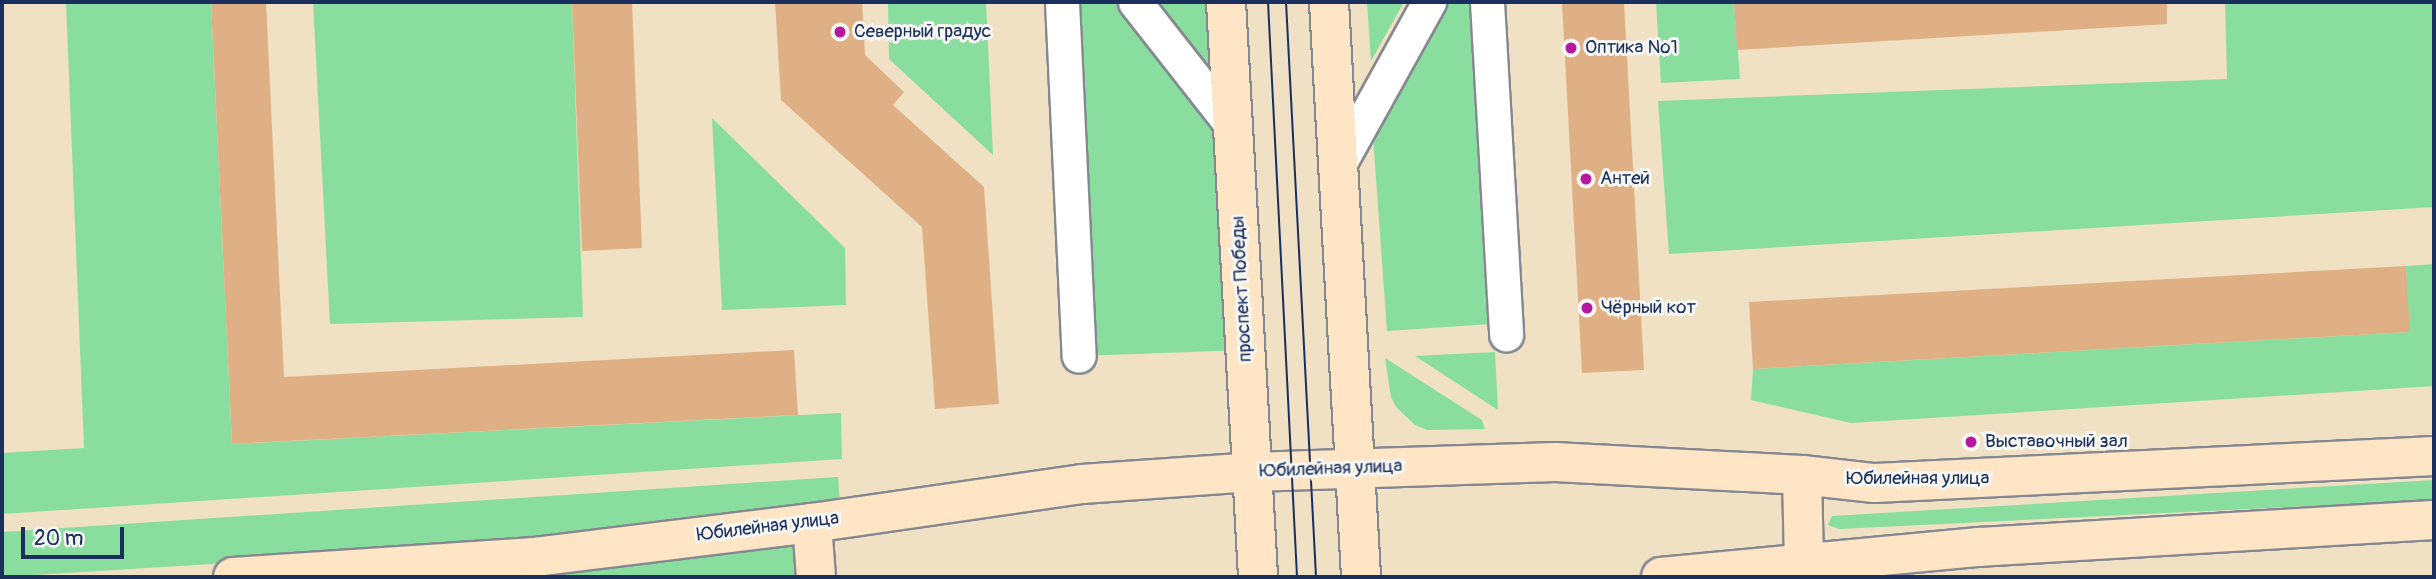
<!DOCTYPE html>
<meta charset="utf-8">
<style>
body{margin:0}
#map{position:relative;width:2436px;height:579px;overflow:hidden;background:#f0e1c4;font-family:Pangolin,sans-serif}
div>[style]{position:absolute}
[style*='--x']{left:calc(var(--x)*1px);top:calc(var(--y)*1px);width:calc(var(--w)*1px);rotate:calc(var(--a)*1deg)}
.green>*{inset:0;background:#89dd9e}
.building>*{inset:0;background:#dfb085}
.roads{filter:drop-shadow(2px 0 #868891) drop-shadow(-2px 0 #868891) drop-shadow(0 2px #868891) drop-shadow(0 -2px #868891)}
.street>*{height:33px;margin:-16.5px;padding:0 16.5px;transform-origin:16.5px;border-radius:16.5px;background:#fff}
.secondary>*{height:38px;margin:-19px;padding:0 19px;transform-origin:19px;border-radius:19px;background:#fde5c5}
.tram>*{height:2px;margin:-1px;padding:0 1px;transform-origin:1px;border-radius:1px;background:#1b2f5e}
.dots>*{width:19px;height:19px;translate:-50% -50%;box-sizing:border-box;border:4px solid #f6f6f2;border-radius:50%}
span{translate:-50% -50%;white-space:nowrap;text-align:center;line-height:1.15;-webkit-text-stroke:6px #f6f6f2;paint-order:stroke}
.poi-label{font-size:19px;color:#1b2f5e}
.left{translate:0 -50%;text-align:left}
.street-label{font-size:19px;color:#1b2f5e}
.frame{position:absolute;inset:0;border:4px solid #1b2f5e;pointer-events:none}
.scale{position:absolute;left:21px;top:527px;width:103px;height:32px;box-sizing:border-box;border:4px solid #1b2f5e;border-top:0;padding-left:9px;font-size:21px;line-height:24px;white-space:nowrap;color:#1b2f5e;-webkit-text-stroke:5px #f6f6f2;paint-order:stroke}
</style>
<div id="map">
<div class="green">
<div style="clip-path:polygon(66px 2px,211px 2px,232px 444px,841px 413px,842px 459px,2px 514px,2px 453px,84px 448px)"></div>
<div style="clip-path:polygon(313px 2px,572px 2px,583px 317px,330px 324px)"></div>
<div style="clip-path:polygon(888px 2px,986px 2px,993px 155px,889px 59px)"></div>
<div style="clip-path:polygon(1062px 2px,1226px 2px,1246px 350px,1079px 356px)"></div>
<div style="clip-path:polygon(1367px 2px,1404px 2px,1371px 61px)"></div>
<div style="clip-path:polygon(1449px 2px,1473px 2px,1491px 324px,1387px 331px,1373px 137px)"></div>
<div style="clip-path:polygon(1656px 2px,1734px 2px,1740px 79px,1661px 83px)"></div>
<div style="clip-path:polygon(2225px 2px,2434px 2px,2434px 207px,1669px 254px,1658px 101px,2227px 79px)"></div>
<div style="clip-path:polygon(712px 118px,845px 248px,846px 305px,722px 310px)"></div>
<div style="clip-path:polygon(2434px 264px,2434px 386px,1851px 423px,1751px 400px,1753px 369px,2409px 332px,2406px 266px)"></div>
<div style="clip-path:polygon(1495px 352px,1498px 410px,1415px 356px)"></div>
<div style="clip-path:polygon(1385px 358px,1482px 420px,1485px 429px,1427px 430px,1415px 425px,1396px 407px,1391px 397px)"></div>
<div style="clip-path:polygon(838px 477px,840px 504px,534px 544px,2px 577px,2px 532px)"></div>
<div style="clip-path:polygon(2434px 480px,2434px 500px,1839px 529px,1828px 525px,1832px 516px)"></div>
<div style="clip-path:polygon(794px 540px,798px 577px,508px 577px)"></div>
</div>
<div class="building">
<div style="clip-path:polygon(211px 2px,266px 2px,284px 377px,794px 350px,798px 415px,232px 444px)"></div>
<div style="clip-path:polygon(572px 2px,632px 2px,642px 248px,582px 251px)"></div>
<div style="clip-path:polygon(775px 2px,862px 2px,865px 55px,904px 92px,893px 105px,984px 187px,999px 404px,935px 409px,922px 227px,781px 100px)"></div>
<div style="clip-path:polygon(1562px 2px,1624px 2px,1644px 370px,1582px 373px)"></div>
<div style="clip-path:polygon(1734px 2px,2167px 2px,2167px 24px,1737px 50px)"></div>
<div style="clip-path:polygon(2406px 266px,2410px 332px,1753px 369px,1749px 302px)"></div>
</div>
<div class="roads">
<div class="street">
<div style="--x:1062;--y:2;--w:354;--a:87.3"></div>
<div style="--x:1135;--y:2;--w:159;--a:51.9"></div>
<div style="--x:1487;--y:2;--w:333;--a:86.7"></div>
<div style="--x:1338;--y:166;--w:188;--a:-61"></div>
</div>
<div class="secondary">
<div style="--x:1226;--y:2;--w:576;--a:86.81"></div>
<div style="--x:1329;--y:2;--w:576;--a:86.81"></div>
<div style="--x:1802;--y:475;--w:88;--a:88.7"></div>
<div style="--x:812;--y:523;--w:54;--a:85.8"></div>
<div style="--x:233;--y:577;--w:302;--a:-3.8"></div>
<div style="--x:534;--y:557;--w:280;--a:-7"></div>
<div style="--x:812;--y:523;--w:273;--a:-8.2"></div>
<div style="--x:1082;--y:484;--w:170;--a:-4"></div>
<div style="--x:1252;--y:472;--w:303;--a:-1.9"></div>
<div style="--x:1555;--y:462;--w:247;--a:3"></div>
<div style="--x:1802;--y:475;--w:73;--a:6.3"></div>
<div style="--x:1875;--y:483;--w:560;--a:-2.77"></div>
<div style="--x:1661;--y:577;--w:319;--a:-5.4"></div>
<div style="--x:1979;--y:547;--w:456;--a:-3.4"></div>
</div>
</div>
<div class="tram">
<div style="--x:1268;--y:2;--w:576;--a:87.11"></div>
<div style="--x:1286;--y:2;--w:576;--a:87.01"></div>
</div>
<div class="dots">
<div style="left:840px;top:32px;background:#b5179e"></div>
<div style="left:1571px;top:48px;background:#b5179e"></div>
<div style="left:1586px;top:179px;background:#b5179e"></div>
<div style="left:1587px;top:308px;background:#b5179e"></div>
<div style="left:1971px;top:442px;background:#b5179e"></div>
</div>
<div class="poi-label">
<span class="left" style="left:854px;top:32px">Северный градус</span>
<span class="left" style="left:1585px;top:48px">Оптика №1</span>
<span class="left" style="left:1600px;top:179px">Антей</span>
<span class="left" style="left:1601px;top:308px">Чёрный кот</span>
<span class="left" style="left:1985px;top:442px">Выставочный зал</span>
</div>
<div class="street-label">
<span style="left:1242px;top:289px;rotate:-93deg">проспект Победы</span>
<span style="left:1331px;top:469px;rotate:-2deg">Юбилейная улица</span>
<span style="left:1918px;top:479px">Юбилейная улица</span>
<span style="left:768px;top:527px;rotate:-7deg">Юбилейная улица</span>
</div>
<div class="frame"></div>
<div class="scale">20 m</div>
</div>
